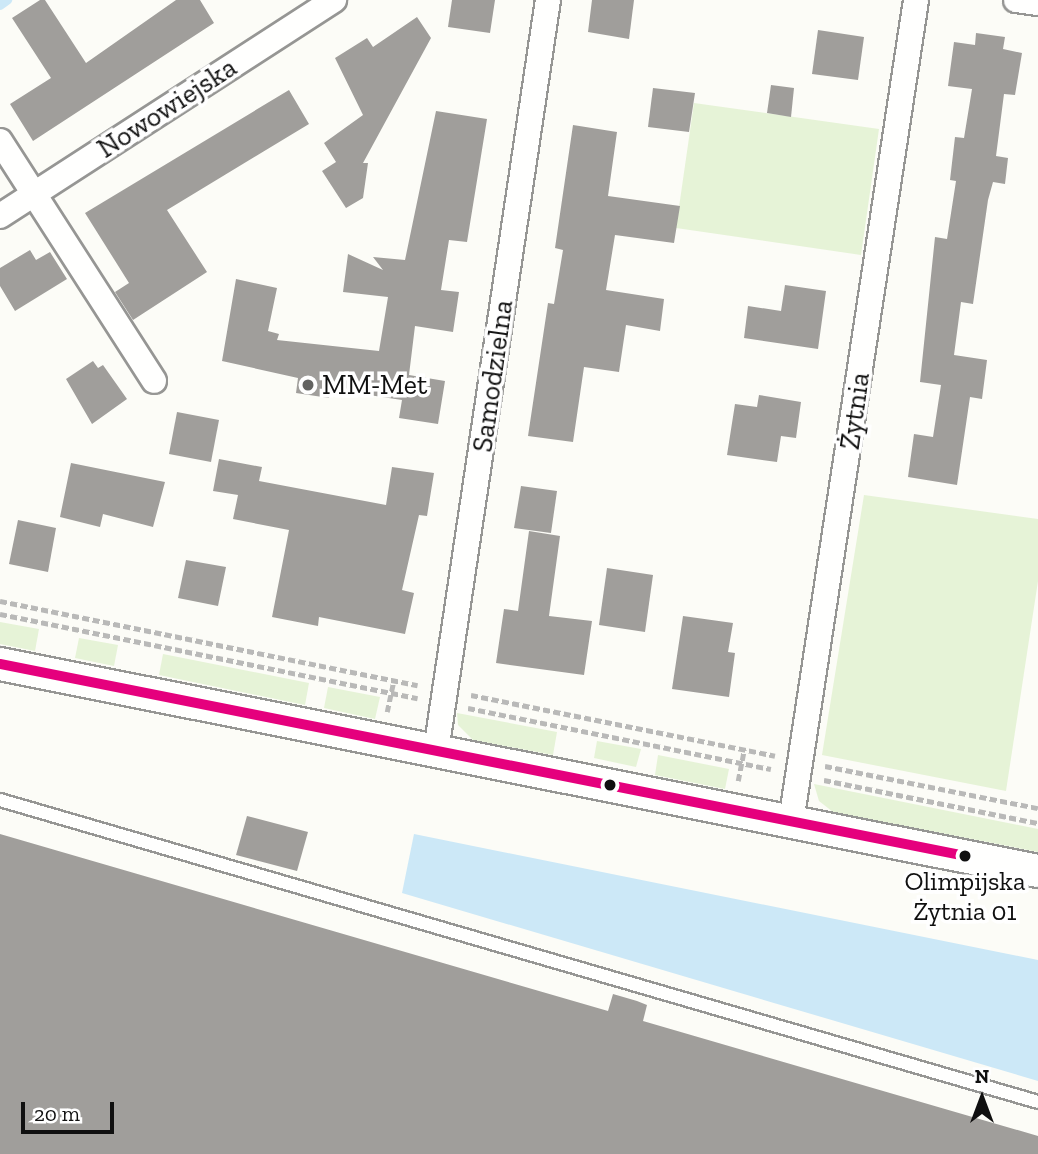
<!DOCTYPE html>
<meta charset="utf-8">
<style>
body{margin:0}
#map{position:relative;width:1038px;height:1154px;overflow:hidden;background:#fcfcf7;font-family:"Zilla Slab",serif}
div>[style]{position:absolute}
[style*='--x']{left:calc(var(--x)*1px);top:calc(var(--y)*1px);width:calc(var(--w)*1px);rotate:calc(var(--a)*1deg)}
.green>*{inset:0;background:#e6f3d7}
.water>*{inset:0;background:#cce8f7}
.stream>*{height:10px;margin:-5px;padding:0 5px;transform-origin:5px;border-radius:5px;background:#cce8f7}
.building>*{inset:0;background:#a09e9b}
.path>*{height:4.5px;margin-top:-2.25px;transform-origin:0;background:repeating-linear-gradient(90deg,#b9b9b8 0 7px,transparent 0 10.5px)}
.roads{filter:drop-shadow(2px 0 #969694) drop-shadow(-2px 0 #969694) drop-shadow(0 2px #969694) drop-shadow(0 -2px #969694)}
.service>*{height:12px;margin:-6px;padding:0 6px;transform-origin:6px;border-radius:6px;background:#fffffe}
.minor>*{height:24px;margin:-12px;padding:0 12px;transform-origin:12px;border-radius:12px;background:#fffffe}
.tertiary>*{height:32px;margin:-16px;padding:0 16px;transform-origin:16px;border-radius:16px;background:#fffffe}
.bus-1>*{height:10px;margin:-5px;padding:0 5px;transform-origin:5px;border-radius:5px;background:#e5007d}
.dots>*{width:19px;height:19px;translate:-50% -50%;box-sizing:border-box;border:4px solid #fff;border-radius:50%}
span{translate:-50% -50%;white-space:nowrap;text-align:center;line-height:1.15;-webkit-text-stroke:7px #fff;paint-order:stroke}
.bus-label{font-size:26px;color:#101010}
.street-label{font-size:28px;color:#101010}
.poi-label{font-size:28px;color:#101010}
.left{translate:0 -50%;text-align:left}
.north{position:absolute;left:947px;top:1063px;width:70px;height:70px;-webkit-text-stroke:5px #fff;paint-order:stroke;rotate:0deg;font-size:19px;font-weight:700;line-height:28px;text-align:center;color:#101010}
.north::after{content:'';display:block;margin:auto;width:24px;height:32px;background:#101010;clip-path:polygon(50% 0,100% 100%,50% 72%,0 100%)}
.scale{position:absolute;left:21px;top:1102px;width:93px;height:32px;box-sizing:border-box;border:4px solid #101010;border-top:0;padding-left:9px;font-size:21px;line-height:24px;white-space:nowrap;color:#101010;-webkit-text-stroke:5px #fff;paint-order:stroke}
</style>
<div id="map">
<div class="green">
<div style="clip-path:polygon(694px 103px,879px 129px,861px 255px,676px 228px)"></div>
<div style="clip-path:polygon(864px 495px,1038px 519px,1038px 581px,1006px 791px,822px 755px)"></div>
<div style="clip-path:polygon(0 622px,39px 629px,35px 651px,0 644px)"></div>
<div style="clip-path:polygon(79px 638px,118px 645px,114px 666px,75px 658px)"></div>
<div style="clip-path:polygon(163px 654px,309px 683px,305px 705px,159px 675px)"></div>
<div style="clip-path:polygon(328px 687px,380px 697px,375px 719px,324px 708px)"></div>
<div style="clip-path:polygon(457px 713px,557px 732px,553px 755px,473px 740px,458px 725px)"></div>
<div style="clip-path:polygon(597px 741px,641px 749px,636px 767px,594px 758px)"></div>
<div style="clip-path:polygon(658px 755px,729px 769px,725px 789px,655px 775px)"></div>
<div style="clip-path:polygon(814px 784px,1038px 829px,1038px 852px,833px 812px,819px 801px)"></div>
</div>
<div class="water">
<div style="clip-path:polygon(414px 834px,1038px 960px,1038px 1081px,402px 893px)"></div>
</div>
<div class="stream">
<div style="--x:0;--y:5;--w:9;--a:-36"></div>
</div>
<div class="building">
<div style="clip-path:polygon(40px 0,45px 0,86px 63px,176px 0,200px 0,214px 23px,33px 141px,10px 104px,51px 78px,12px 18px)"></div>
<div style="clip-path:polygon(452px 0,495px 0,490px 33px,448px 27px)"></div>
<div style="clip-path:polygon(592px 0,634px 0,629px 39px,588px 32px)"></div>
<div style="clip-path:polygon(417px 17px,431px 38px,363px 163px,368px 163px,363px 198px,346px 208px,322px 171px,336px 162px,324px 143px,363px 115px,335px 58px,367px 38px,373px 47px)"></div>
<div style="clip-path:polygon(818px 30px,864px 37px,858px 80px,812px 74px)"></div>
<div style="clip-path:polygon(976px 33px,1005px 37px,1003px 49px,1022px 53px,1015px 95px,1004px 94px,996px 156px,1008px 158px,1005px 184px,993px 182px,988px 200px,973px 304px,961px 302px,954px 355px,987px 360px,982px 399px,970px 397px,957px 485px,908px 477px,914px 434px,933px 437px,941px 385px,920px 382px,935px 237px,947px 239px,956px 181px,950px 180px,955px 137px,964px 138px,972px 89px,948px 86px,954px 42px,975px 45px)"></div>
<div style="clip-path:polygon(771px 85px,794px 88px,791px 117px,767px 113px)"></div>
<div style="clip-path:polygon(653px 88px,695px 93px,689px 132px,648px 127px)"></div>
<div style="clip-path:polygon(289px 90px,309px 124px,167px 210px,207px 272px,133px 320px,115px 292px,129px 283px,85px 213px)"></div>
<div style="clip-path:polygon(436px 111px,487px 119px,467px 242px,449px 240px,441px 290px,459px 292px,453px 332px,415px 326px,409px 375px,445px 381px,438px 424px,399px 418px,402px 400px,349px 392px,330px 394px,329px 398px,296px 393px,298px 378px,222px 361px,236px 279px,277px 288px,268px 331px,279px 334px,277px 340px,379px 351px,388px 297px,343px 292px,348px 254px,383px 270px,373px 257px,405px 260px)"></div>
<div style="clip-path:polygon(573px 125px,617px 132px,608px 196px,680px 206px,674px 243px,615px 235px,606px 290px,664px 299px,660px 331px,626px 325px,619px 372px,584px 367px,573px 442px,528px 436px,548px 303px,554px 304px,563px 250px,555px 248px)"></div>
<div style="clip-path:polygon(30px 250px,36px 260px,50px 252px,67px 279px,15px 311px,0 286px,0 268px)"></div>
<div style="clip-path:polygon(785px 285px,826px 291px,818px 349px,744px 338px,748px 306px,781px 311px)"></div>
<div style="clip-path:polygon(93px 361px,98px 368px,103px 365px,127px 399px,92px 424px,66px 379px)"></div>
<div style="clip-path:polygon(759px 395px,801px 402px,796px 438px,781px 436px,777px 462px,727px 455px,735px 404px,757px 407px)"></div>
<div style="clip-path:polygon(177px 412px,219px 420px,211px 462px,169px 454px)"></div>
<div style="clip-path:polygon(219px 459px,262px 467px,259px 481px,386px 505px,392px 467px,434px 473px,427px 516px,419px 515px,402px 590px,414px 593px,405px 634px,319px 617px,318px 626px,272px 617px,289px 530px,233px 519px,238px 495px,213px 491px)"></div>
<div style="clip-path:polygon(71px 463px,165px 482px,153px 527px,103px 514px,100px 527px,60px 517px)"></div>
<div style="clip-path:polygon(521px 486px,557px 491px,551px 533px,514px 528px)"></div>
<div style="clip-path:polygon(18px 520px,56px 528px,48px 572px,9px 564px)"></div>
<div style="clip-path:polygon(529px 531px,560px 536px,549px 616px,592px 621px,584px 675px,496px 663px,504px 609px,518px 611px)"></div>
<div style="clip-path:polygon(186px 560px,226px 567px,218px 606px,178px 598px)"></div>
<div style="clip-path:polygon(607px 568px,653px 575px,645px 632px,599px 625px)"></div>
<div style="clip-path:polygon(683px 616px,733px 623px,728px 652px,735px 653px,729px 697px,672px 689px)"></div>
<div style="clip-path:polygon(247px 816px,308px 832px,297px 871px,236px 855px)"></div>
<div style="clip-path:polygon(0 834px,608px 1011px,613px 994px,637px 1001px,647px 1005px,643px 1021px,1038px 1136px,1038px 1154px,0 1154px)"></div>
</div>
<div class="path">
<div style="--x:0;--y:601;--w:426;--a:11.4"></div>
<div style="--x:0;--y:614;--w:426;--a:11.4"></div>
<div style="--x:471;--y:695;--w:310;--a:11.3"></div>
<div style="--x:468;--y:708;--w:309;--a:11.4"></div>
<div style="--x:387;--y:712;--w:33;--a:-78"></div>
<div style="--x:825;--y:766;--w:217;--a:11.2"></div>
<div style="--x:824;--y:780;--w:218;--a:11.4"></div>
<div style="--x:738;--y:781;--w:32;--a:-79"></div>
</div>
<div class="roads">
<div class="service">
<div style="--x:0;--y:800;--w:1081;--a:16.22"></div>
</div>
<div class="minor">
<div style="--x:1016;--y:0;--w:22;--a:8"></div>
<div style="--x:0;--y:141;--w:285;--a:57.3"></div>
<div style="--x:0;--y:216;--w:398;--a:-32.9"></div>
<div style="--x:436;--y:751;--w:759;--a:-81.52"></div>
<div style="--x:791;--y:822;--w:831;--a:-81.35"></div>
</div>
<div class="tertiary">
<div style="--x:0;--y:664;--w:1058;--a:11.28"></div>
</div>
</div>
<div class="bus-1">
<div style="--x:0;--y:664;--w:984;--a:11.25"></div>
</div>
<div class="dots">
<div style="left:308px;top:385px;background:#636361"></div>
<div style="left:610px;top:785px;background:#101010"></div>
<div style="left:965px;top:856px;background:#101010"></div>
</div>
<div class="bus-label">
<span style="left:965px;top:897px">Olimpijska<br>Żytnia 01</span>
</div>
<div class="street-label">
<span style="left:167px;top:108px;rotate:-33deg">Nowowiejska</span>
<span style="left:493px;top:376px;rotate:-82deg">Samodzielna</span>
<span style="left:855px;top:411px;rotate:-82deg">Żytnia</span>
</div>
<div class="poi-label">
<span class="left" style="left:322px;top:385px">MM-Met</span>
</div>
<div class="north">N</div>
<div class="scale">20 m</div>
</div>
